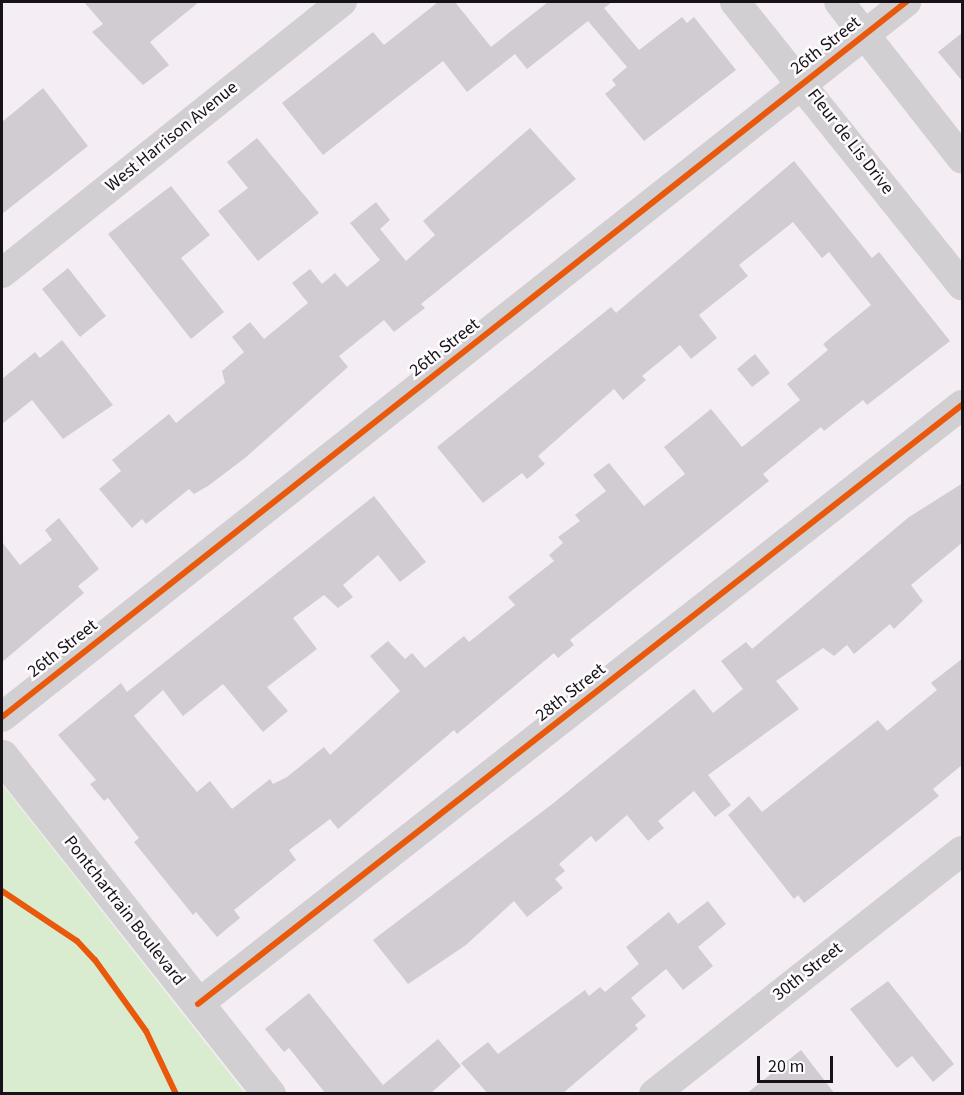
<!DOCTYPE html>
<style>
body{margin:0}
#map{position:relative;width:964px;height:1095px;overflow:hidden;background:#f4eef4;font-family:"Source Sans 3",sans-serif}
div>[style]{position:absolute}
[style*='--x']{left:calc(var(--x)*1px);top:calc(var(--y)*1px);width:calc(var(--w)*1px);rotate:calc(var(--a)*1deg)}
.green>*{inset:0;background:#daeccf}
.building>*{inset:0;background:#d1ccd1}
.minor>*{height:30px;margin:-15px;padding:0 15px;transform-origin:15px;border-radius:15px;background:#d1cfd1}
.secondary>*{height:33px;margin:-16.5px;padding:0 16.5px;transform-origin:16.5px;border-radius:16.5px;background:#d1cfd1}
.cycleway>*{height:6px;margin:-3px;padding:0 3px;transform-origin:3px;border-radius:3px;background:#e8590c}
span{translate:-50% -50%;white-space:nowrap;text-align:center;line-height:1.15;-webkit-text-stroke:5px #fdfbfe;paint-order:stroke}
.street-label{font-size:18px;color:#161217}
.frame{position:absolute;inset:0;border:3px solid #161217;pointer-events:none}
.scale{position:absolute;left:757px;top:1056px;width:76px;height:27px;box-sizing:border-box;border:3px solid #161217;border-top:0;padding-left:8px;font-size:18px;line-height:21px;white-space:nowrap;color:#161217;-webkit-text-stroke:4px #fdfbfe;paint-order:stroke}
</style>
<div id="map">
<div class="green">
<div style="clip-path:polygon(2px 784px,245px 1093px,2px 1093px)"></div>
</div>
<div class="building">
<div style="clip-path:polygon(84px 2px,199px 2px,150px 42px,169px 65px,143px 85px,92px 32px,103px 24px)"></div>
<div style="clip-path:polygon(438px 2px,455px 2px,491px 47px,548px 2px,612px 2px,604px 8px,639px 50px,682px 17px,687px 23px,694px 17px,736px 70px,644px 141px,605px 94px,616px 85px,612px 80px,627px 67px,588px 21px,527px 69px,515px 54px,467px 92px,443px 61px,323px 155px,282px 103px,373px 32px,384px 45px)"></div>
<div style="clip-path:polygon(963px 32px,963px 82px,938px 52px)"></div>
<div style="clip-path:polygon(43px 88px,88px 146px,2px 214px,2px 122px)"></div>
<div style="clip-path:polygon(530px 128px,576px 179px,421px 304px,425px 308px,394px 332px,384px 320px,339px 356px,348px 367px,245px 458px,208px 486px,194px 494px,189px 489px,146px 524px,142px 519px,132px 528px,99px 489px,121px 471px,112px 460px,169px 414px,176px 423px,225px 383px,222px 371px,244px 352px,232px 337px,250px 322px,264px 339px,308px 303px,292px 283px,310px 269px,322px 284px,335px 273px,347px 287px,380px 260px,350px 223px,376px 202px,390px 220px,380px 229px,406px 261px,435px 235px,423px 221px)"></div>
<div style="clip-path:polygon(257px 138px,319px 213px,258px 261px,218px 211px,248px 188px,227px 162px)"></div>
<div style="clip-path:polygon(794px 161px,872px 258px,879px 252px,950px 341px,867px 405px,863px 400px,824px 431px,821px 427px,763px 474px,769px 481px,570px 640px,574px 645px,558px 658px,554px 653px,457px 734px,454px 730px,338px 829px,330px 819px,289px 850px,296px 860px,234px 910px,240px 918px,217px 937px,196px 912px,193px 915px,134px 842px,139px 838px,108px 798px,104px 801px,90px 784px,96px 780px,58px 735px,121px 683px,127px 692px,374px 496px,426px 562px,400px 582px,378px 555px,343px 585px,353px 597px,338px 608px,324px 595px,293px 618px,317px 649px,267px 687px,288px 711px,263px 732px,223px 684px,183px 716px,163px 690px,134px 716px,197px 792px,210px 781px,232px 809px,270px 779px,273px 784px,287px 777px,324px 747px,330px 755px,400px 691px,370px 656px,388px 641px,405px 659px,412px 653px,425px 668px,464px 636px,469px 642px,515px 605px,508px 597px,554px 561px,549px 555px,563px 543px,558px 537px,580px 521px,575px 515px,606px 491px,593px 475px,609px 463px,644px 506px,685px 474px,664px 447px,711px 409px,742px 447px,800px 400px,787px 384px,828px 350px,823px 344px,871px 305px,829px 252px,822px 258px,793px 222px,739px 265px,748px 276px,699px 315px,717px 338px,691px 359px,680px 345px,642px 376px,646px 380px,623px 400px,614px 389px,538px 456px,545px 464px,527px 479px,522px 473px,483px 503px,437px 447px,611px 307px,616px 313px)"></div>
<div style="clip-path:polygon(171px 186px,210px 235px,181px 258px,224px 312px,191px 339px,108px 234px)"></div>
<div style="clip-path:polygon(68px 268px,106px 316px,80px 337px,42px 289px)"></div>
<div style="clip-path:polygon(62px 340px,113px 405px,63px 439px,32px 400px,2px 424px,2px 379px,35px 352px,40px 358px)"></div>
<div style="clip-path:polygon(755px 354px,770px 373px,752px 387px,737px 369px)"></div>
<div style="clip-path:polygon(963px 483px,963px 542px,911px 585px,923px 601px,894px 629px,890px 624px,854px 654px,847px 645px,834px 656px,823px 648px,776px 681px,799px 709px,708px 775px,731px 805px,715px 817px,694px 791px,658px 821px,664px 828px,648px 841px,627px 815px,596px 842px,591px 836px,559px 864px,565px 871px,555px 879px,563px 888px,527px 917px,514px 901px,466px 945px,408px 984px,373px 940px,551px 805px,694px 689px,713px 713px,743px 689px,721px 661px,746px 642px,752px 649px,909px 517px)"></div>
<div style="clip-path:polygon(59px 518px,99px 569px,78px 586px,84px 593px,2px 662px,2px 542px,20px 565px,52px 540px,45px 530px)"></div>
<div style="clip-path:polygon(963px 658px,963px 764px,933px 789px,939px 796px,804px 903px,798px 895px,794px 899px,728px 815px,749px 796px,762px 812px,878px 720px,887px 731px,937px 690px,931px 683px)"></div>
<div style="clip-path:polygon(708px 901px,726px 924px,698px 947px,713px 966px,683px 990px,666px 969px,631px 998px,646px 1016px,635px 1025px,638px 1029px,562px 1094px,488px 1094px,461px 1063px,488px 1042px,498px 1054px,585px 990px,589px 996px,600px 987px,605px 992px,639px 964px,626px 947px,669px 912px,678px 924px)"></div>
<div style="clip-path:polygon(888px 981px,954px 1064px,933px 1082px,912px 1056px,897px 1068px,850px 1009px)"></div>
<div style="clip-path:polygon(309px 993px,383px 1085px,438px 1039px,461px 1066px,430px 1094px,326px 1094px,289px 1048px,284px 1052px,265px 1029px)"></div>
<div style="clip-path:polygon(801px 1050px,835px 1094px,746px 1094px)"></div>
</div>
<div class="minor">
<div style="--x:735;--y:2;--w:363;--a:51.3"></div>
<div style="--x:839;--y:2;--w:199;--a:51.9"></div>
<div style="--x:2;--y:273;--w:435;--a:-38.6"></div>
<div style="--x:2;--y:717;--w:1153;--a:-38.34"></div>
<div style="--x:198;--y:1004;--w:971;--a:-38.1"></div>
<div style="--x:654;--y:1094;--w:392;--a:-38.3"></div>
</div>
<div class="secondary">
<div style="--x:2;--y:756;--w:431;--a:51.7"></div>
</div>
<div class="cycleway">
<div style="--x:2;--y:717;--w:1153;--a:-38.34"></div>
<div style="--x:2;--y:891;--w:90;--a:33.7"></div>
<div style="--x:77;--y:941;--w:26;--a:47"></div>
<div style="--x:95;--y:960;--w:87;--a:54.3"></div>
<div style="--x:146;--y:1031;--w:70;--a:64.5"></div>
<div style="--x:198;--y:1004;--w:971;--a:-38.1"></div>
</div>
<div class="street-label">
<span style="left:826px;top:46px;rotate:-38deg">26th Street</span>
<span style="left:172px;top:137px;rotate:-39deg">West Harrison Avenue</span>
<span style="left:850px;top:142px;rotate:52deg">Fleur de Lis Drive</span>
<span style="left:445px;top:348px;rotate:-38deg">26th Street</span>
<span style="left:63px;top:649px;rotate:-38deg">26th Street</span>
<span style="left:571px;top:693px;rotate:-38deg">28th Street</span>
<span style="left:124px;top:911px;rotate:52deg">Pontchartrain Boulevard</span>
<span style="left:808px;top:972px;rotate:-38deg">30th Street</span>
</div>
<div class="frame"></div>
<div class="scale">20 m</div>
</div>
